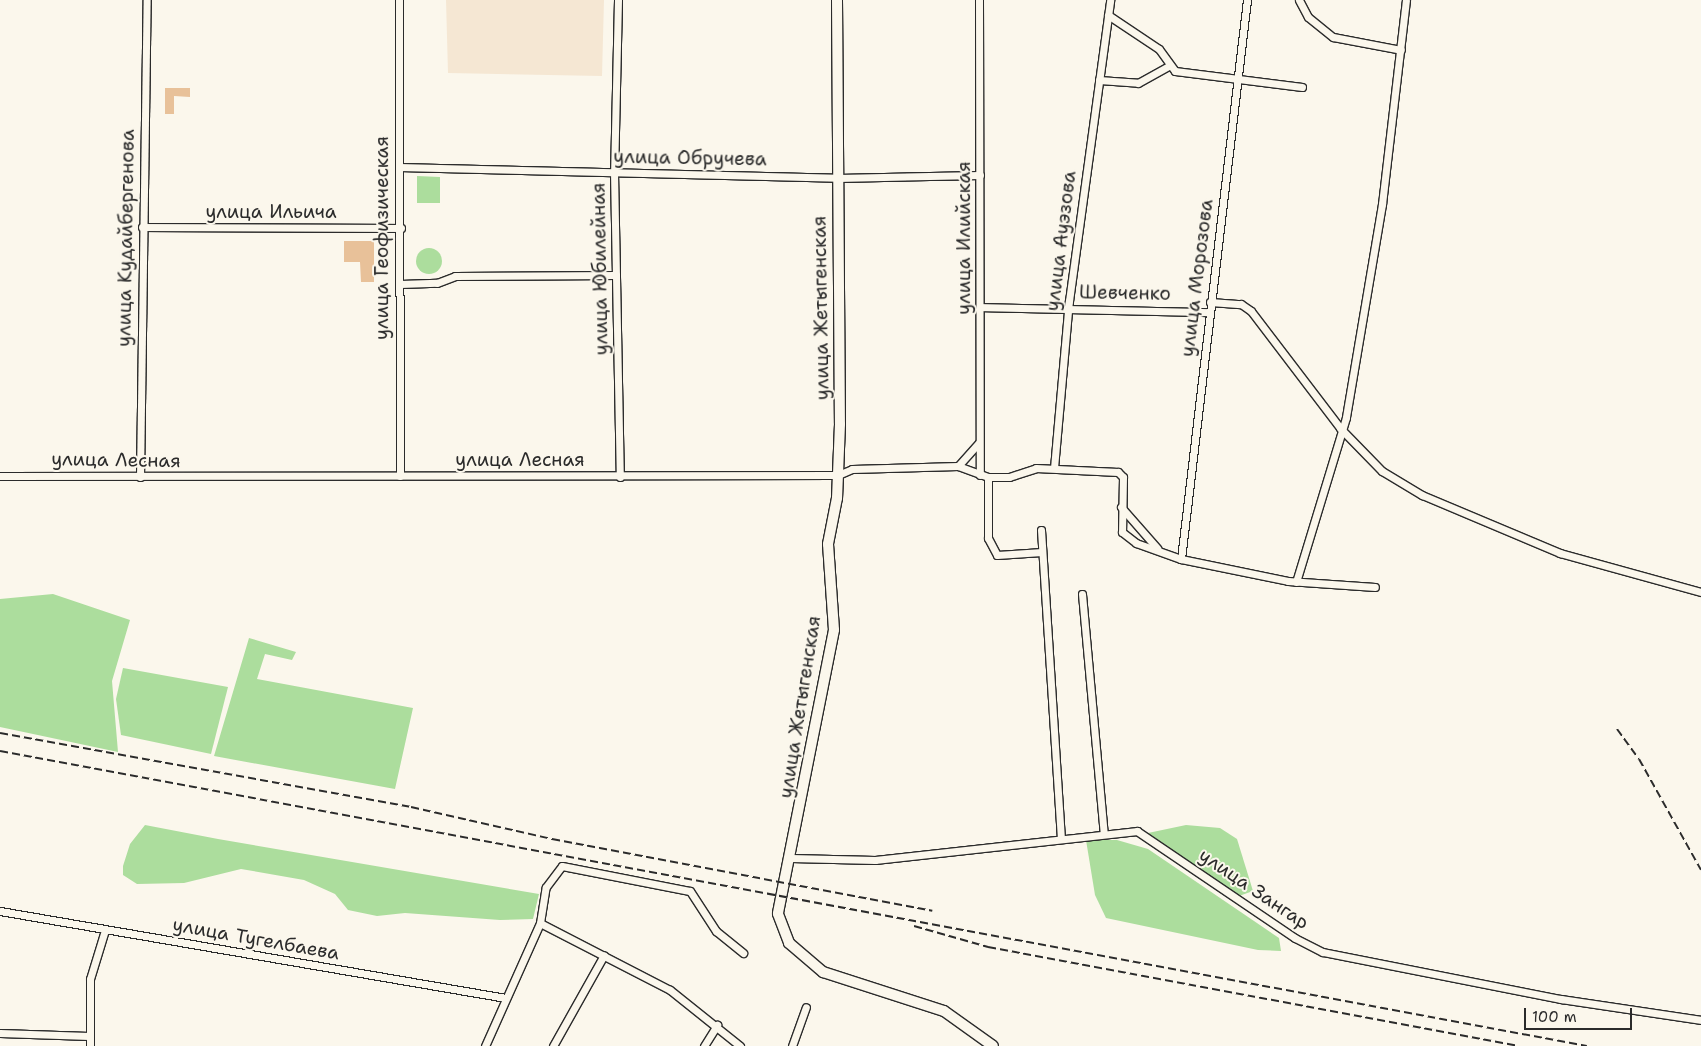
<!DOCTYPE html>
<meta charset="utf-8">
<style>
body{margin:0}
#map{position:relative;width:1701px;height:1046px;overflow:hidden;background:#fbf7ec;font-family:"Shantell Sans",sans-serif}
div>[style]{position:absolute}
[style*='--x']{left:calc(var(--x)*1px);top:calc(var(--y)*1px);width:calc(var(--w)*1px);rotate:calc(var(--a)*1deg)}
.built>*{inset:0;background:#f5e7d3}
.green>*{inset:0;background:#acdd9d}
.round{border-radius:50%}
.building>*{inset:0;background:#e8c199}
.roads{filter:drop-shadow(1px 0 #2b2b2b) drop-shadow(-1px 0 #2b2b2b) drop-shadow(0 1px #2b2b2b) drop-shadow(0 -1px #2b2b2b)}
.minor>*{height:7px;margin:-3.5px;padding:0 3.5px;transform-origin:3.5px;border-radius:3.5px;background:#fbf7ec}
.secondary>*{height:10px;margin:-5px;padding:0 5px;transform-origin:5px;border-radius:5px;background:#fbf7ec}
.rail>*{height:2px;margin-top:-1px;transform-origin:0;background:repeating-linear-gradient(90deg,#2b2b2b 0 8px,transparent 0 12px)}
span{translate:-50% -50%;white-space:nowrap;text-align:center;line-height:1.15;-webkit-text-stroke:4px #fbf7ec;paint-order:stroke}
.street-label{font-size:19px;color:#2b2b2b}
.scale{position:absolute;left:1524px;top:1008px;width:108px;height:22px;box-sizing:border-box;border:2px solid #2b2b2b;border-top:0;padding-left:6px;font-size:15px;line-height:18px;white-space:nowrap;color:#2b2b2b;-webkit-text-stroke:4px #fbf7ec;paint-order:stroke}
</style>
<div id="map">
<div class="built">
<div style="clip-path:polygon(446px 0,604px 0,602px 76px,448px 73px)"></div>
</div>
<div class="green">
<div style="clip-path:polygon(417px 176px,440px 177px,440px 203px,417px 203px)"></div>
<div class="round" style="left:416px;top:248px;width:26px;height:26px"></div>
<div style="clip-path:polygon(53px 594px,130px 620px,112px 681px,118px 752px,0 727px,0 599px)"></div>
<div style="clip-path:polygon(249px 638px,296px 652px,292px 660px,265px 654px,257px 679px,413px 708px,395px 789px,214px 756px)"></div>
<div style="clip-path:polygon(123px 668px,228px 687px,211px 754px,121px 735px,116px 699px)"></div>
<div style="clip-path:polygon(145px 825px,218px 839px,539px 894px,533px 919px,500px 920px,405px 913px,377px 916px,348px 910px,335px 894px,304px 880px,241px 869px,184px 883px,137px 884px,123px 875px,123px 866px,130px 844px)"></div>
<div style="clip-path:polygon(1186px 825px,1220px 828px,1237px 839px,1253px 891px,1239px 896px,1148px 833px)"></div>
<div style="clip-path:polygon(1086px 840px,1117px 840px,1148px 849px,1279px 938px,1281px 951px,1258px 950px,1106px 918px,1095px 895px)"></div>
</div>
<div class="building">
<div style="clip-path:polygon(165px 88px,190px 88px,190px 97px,174px 96px,174px 114px,165px 114px)"></div>
<div style="clip-path:polygon(344px 241px,374px 241px,374px 282px,361px 282px,360px 262px,344px 262px)"></div>
</div>
<div class="roads">
<div class="minor">
<div style="--x:399;--y:0;--w:476;--a:89.9"></div>
<div style="--x:618;--y:0;--w:172;--a:91.3"></div>
<div style="--x:614;--y:172;--w:305;--a:88.9"></div>
<div style="--x:979;--y:0;--w:475;--a:89.9"></div>
<div style="--x:1299;--y:0;--w:19;--a:62"></div>
<div style="--x:1308;--y:17;--w:32;--a:39"></div>
<div style="--x:1333;--y:37;--w:69;--a:10.8"></div>
<div style="--x:1108;--y:15;--w:61;--a:33.7"></div>
<div style="--x:1159;--y:49;--w:27;--a:54"></div>
<div style="--x:1175;--y:71;--w:128;--a:7.2"></div>
<div style="--x:1099;--y:80;--w:39;--a:4"></div>
<div style="--x:1138;--y:83;--w:35;--a:-29"></div>
<div style="--x:399;--y:167;--w:438;--a:1.4"></div>
<div style="--x:837;--y:178;--w:143;--a:-1.2"></div>
<div style="--x:142;--y:227;--w:259;--a:0.2"></div>
<div style="--x:400;--y:284;--w:37;--a:-2"></div>
<div style="--x:437;--y:283;--w:19;--a:-21"></div>
<div style="--x:455;--y:276;--w:161;--a:-0.4"></div>
<div style="--x:1210;--y:302;--w:31;--a:4"></div>
<div style="--x:1241;--y:304;--w:12;--a:35"></div>
<div style="--x:1251;--y:311;--w:147;--a:52.7"></div>
<div style="--x:1340;--y:428;--w:60;--a:45.7"></div>
<div style="--x:1382;--y:471;--w:47;--a:31"></div>
<div style="--x:1422;--y:495;--w:150;--a:22.8"></div>
<div style="--x:1560;--y:553;--w:146;--a:15.5"></div>
<div style="--x:980;--y:307;--w:229;--a:1.3"></div>
<div style="--x:958;--y:466;--w:31;--a:-48"></div>
<div style="--x:1054;--y:468;--w:168;--a:-84.9"></div>
<div style="--x:1069;--y:301;--w:304;--a:-82.2"></div>
<div style="--x:0;--y:476;--w:838;--a:-0.07"></div>
<div style="--x:838;--y:475;--w:15;--a:-23"></div>
<div style="--x:852;--y:469;--w:106;--a:-1.6"></div>
<div style="--x:958;--y:466;--w:32;--a:20"></div>
<div style="--x:988;--y:477;--w:21;--a:0"></div>
<div style="--x:1009;--y:477;--w:28;--a:-18"></div>
<div style="--x:1036;--y:468;--w:82;--a:2.8"></div>
<div style="--x:1118;--y:472;--w:7;--a:45"></div>
<div style="--x:1123;--y:477;--w:55;--a:91"></div>
<div style="--x:1122;--y:532;--w:18;--a:38"></div>
<div style="--x:1136;--y:543;--w:48;--a:19.6"></div>
<div style="--x:1181;--y:559;--w:109;--a:11.6"></div>
<div style="--x:1288;--y:581;--w:87;--a:3.9"></div>
<div style="--x:140;--y:477;--w:477;--a:-89.2"></div>
<div style="--x:988;--y:477;--w:61;--a:90"></div>
<div style="--x:988;--y:538;--w:19;--a:62"></div>
<div style="--x:997;--y:555;--w:45;--a:-3.8"></div>
<div style="--x:1121;--y:507;--w:55;--a:48.7"></div>
<div style="--x:1041;--y:530;--w:308;--a:86.3"></div>
<div style="--x:1181;--y:559;--w:563;--a:-83.27"></div>
<div style="--x:1296;--y:582;--w:172;--a:-73.1"></div>
<div style="--x:1346;--y:417;--w:216;--a:-80.4"></div>
<div style="--x:1382;--y:204;--w:205;--a:-83.3"></div>
<div style="--x:1082;--y:594;--w:241;--a:84.8"></div>
<div style="--x:791;--y:858;--w:84;--a:1.4"></div>
<div style="--x:875;--y:860;--w:264;--a:-6.3"></div>
<div style="--x:1137;--y:831;--w:191;--a:34.1"></div>
<div style="--x:1295;--y:938;--w:31;--a:27"></div>
<div style="--x:1323;--y:952;--w:243;--a:11.2"></div>
<div style="--x:1561;--y:999;--w:142;--a:8.5"></div>
<div style="--x:0;--y:911;--w:513;--a:9.76"></div>
<div style="--x:0;--y:1033;--w:89;--a:1.9"></div>
<div style="--x:90;--y:1046;--w:67;--a:-90"></div>
<div style="--x:90;--y:979;--w:51;--a:-73"></div>
<div style="--x:485;--y:1046;--w:135;--a:-65.9"></div>
<div style="--x:553;--y:1046;--w:104;--a:-60.7"></div>
<div style="--x:704;--y:1046;--w:25;--a:-58"></div>
<div style="--x:740;--y:1046;--w:90;--a:-141.3"></div>
<div style="--x:670;--y:990;--w:146;--a:-152.7"></div>
<div style="--x:540;--y:923;--w:36;--a:-81"></div>
<div style="--x:546;--y:887;--w:26;--a:-53"></div>
<div style="--x:562;--y:866;--w:130;--a:11.1"></div>
<div style="--x:690;--y:891;--w:48;--a:57"></div>
<div style="--x:716;--y:931;--w:35;--a:39"></div>
<div style="--x:792;--y:1046;--w:41;--a:-70.3"></div>
</div>
<div class="secondary">
<div style="--x:837;--y:0;--w:424;--a:89.6"></div>
<div style="--x:840;--y:424;--w:74;--a:92.3"></div>
<div style="--x:837;--y:498;--w:47;--a:101.1"></div>
<div style="--x:828;--y:544;--w:86;--a:86"></div>
<div style="--x:834;--y:630;--w:289;--a:101.2"></div>
<div style="--x:778;--y:914;--w:31;--a:69"></div>
<div style="--x:789;--y:943;--w:45;--a:40.5"></div>
<div style="--x:823;--y:972;--w:127;--a:17.9"></div>
<div style="--x:944;--y:1011;--w:60;--a:35.5"></div>
</div>
</div>
<div class="rail">
<div style="--x:1617;--y:729;--w:37;--a:54"></div>
<div style="--x:1639;--y:759;--w:127;--a:60.8"></div>
<div style="--x:0;--y:733;--w:418;--a:10.2"></div>
<div style="--x:411;--y:807;--w:145;--a:12.8"></div>
<div style="--x:552;--y:839;--w:387;--a:10.7"></div>
<div style="--x:0;--y:751;--w:1614;--a:10.53"></div>
<div style="--x:914;--y:926;--w:77;--a:15.8"></div>
<div style="--x:988;--y:947;--w:540;--a:10.56"></div>
</div>
<div class="street-label">
<span style="left:690px;top:158px;rotate:1deg">улица Обручева</span>
<span style="left:271px;top:212px">улица Ильича</span>
<span style="left:126px;top:238px;rotate:-89deg">улица Кудайбергенова</span>
<span style="left:382px;top:238px;rotate:-90deg">улица Геофизическая</span>
<span style="left:964px;top:238px;rotate:-90deg">улица Илийская</span>
<span style="left:1061px;top:241px;rotate:-83deg">улица Ауэзова</span>
<span style="left:600px;top:269px;rotate:-91deg">улица Юбилейная</span>
<span style="left:1197px;top:278px;rotate:-83deg">улица Морозова</span>
<span style="left:1125px;top:293px;rotate:1deg">Шевченко</span>
<span style="left:821px;top:308px;rotate:-91deg">улица Жетыгенская</span>
<span style="left:116px;top:460px;rotate:1deg">улица Лесная</span>
<span style="left:520px;top:460px">улица Лесная</span>
<span style="left:800px;top:707px;rotate:-81deg">улица Жетыгенская</span>
<span style="left:1254px;top:889px;rotate:34deg">улица Зангар</span>
<span style="left:256px;top:939px;rotate:10deg">улица Тугелбаева</span>
</div>
<div class="scale">100 m</div>
</div>
